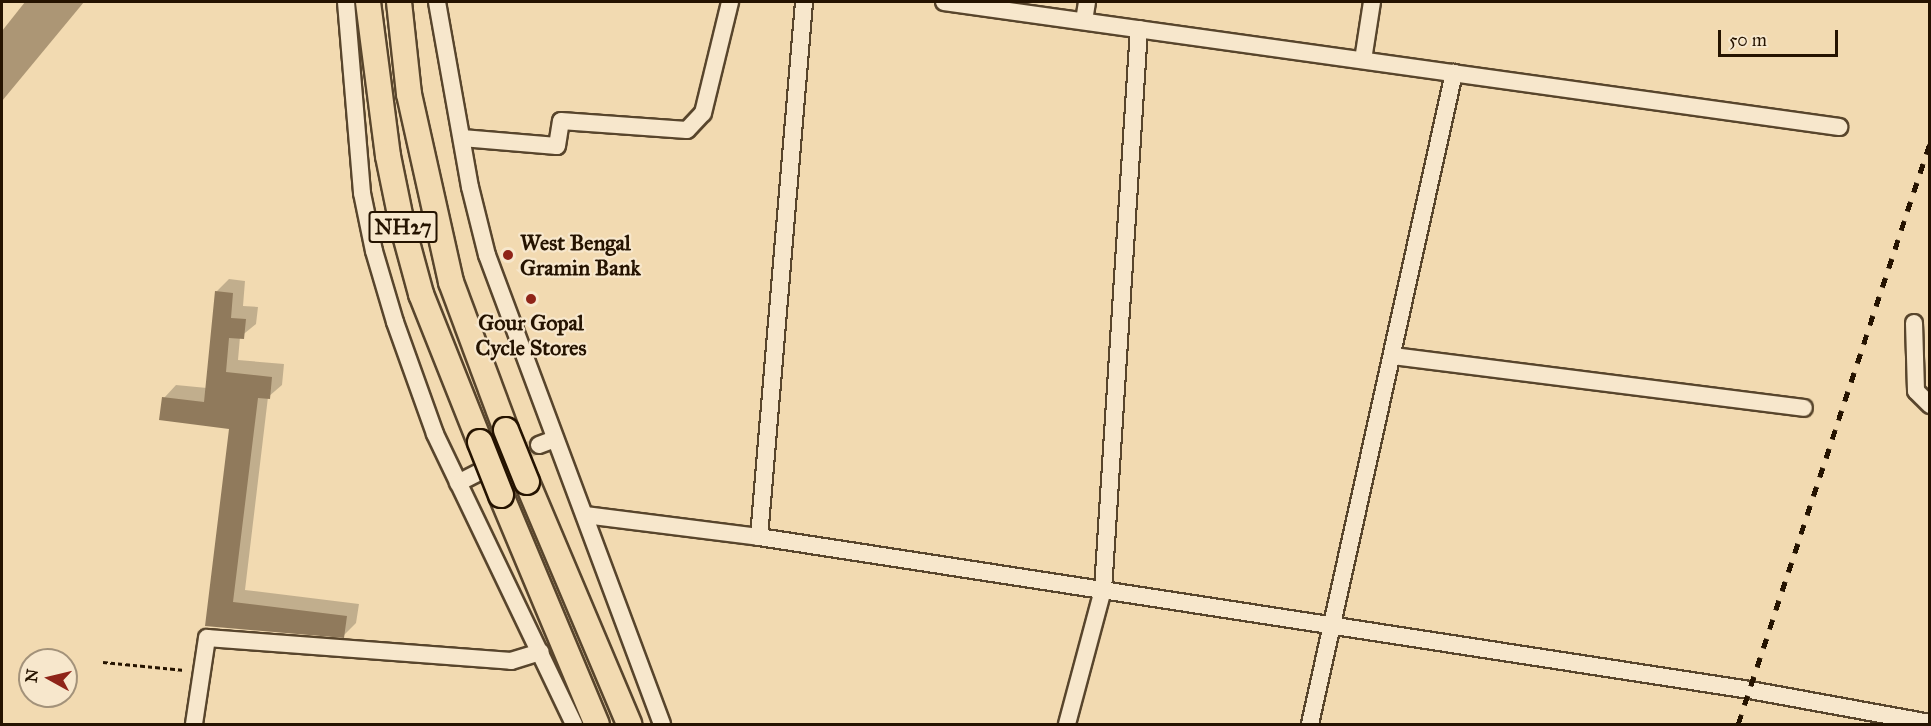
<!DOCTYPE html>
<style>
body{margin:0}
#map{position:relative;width:1931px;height:726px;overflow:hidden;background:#f2dab1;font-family:"IM FELL Great Primer",serif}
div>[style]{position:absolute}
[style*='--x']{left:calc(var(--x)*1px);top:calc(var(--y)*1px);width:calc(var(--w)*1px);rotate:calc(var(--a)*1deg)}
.water>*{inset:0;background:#ac9675}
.shadow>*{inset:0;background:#0003}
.building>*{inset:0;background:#907a5c}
.minor-tunnel>*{height:16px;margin-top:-8px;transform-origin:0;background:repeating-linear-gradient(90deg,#d3bc96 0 16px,transparent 0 24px)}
.path>*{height:3px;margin-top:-1.5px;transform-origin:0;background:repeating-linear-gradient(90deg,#251300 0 4.5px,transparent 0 7.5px)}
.roads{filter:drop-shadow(2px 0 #58452c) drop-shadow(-2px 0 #58452c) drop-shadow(0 2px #58452c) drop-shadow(0 -2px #58452c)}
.minor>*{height:16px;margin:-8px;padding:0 8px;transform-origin:8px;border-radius:8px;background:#f7e7cc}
.highway>*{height:24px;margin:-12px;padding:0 12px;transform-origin:12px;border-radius:12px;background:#f2dab1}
.rail>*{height:4.5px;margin-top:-2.25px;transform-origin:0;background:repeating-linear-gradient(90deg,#251300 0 10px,transparent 0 20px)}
.bridges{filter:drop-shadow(2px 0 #251300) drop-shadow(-2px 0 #251300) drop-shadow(0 2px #251300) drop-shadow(0 -2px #251300)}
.highway-bridge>*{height:24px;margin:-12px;padding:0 12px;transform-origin:12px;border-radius:12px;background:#f2dab1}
.dots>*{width:16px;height:16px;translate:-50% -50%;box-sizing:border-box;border:3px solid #f7e7cc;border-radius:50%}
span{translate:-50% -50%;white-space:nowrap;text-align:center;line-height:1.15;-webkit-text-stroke:4.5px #f7e7cc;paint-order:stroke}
.shield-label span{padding:2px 4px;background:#f7e7cc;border:2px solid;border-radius:4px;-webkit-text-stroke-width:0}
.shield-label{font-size:21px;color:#251300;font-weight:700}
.poi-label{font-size:22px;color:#251300;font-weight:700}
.left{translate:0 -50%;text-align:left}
.frame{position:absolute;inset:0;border:3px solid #251300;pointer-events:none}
.north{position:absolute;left:18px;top:648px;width:60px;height:60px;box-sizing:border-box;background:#f7e7cc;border:2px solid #a3927a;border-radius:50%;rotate:278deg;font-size:16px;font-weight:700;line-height:24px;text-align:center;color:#251300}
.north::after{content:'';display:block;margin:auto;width:21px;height:27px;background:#8f2418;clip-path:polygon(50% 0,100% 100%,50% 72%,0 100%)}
.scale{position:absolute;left:1718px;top:30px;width:120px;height:27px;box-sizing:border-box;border:3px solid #251300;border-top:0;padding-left:8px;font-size:18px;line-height:21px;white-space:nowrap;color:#251300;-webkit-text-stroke:4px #f7e7cc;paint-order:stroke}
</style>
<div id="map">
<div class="water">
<div style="clip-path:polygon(25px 2px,84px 2px,2px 101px,2px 31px)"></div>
</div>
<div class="shadow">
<div style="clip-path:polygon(229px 279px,245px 281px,243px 306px,258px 307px,256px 324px,240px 337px,238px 360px,284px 364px,282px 385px,268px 397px,245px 590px,359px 604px,356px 623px,343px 636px,207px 624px,230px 427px,164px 398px,176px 385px,207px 388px,216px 292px)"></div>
</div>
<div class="building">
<div style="clip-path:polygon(215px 291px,233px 293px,231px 318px,246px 319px,244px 339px,229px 338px,226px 372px,272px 377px,270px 399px,258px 398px,233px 602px,347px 616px,344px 638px,205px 626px,229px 429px,159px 420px,162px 397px,204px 402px)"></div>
</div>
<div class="minor-tunnel">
<div style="--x:484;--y:470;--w:60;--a:-24.4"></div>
</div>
<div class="path">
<div style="--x:103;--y:662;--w:82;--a:5.6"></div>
</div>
<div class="roads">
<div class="minor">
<div style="--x:346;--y:2;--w:192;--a:85.2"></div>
<div style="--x:362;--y:193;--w:59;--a:78.3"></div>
<div style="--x:374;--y:251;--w:74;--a:73.5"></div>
<div style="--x:395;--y:322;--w:119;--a:70.3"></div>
<div style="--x:435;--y:434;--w:322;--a:64.4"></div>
<div style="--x:437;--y:2;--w:188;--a:79.9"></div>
<div style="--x:470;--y:187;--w:70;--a:76"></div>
<div style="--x:487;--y:255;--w:501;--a:69.54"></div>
<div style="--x:944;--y:2;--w:904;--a:7.95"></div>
<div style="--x:1084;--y:21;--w:19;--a:-81"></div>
<div style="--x:1363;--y:60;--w:59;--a:-81.2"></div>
<div style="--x:462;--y:138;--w:95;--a:4.8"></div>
<div style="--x:557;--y:146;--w:25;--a:-81"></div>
<div style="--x:561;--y:121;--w:126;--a:4.1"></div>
<div style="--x:687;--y:130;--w:23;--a:-47"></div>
<div style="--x:703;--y:113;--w:114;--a:-76.3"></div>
<div style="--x:1914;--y:323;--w:68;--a:88.3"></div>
<div style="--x:1916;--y:391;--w:20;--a:45"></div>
<div style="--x:1393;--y:356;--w:414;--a:7.2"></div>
<div style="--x:539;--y:445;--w:17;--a:-21"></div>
<div style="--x:458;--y:483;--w:29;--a:-27"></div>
<div style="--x:585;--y:515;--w:175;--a:7.2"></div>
<div style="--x:759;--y:537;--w:1003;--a:8.78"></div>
<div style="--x:1750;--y:690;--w:183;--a:10.4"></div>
<div style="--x:759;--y:537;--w:537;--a:-85.19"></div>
<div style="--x:194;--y:724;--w:87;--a:-81.4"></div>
<div style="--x:207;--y:638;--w:305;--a:4.3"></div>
<div style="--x:511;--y:661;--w:31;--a:-17"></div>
<div style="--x:1067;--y:724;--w:139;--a:-75"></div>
<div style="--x:1103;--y:590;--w:562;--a:-86.33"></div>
<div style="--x:1310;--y:724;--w:667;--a:-77.53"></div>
</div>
<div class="highway">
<div style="--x:368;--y:2;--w:155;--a:82.6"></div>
<div style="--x:388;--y:156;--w:69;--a:78.4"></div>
<div style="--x:402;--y:224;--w:73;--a:74.8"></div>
<div style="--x:421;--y:294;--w:159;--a:68.3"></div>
<div style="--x:399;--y:2;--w:93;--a:83.8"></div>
<div style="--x:409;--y:94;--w:193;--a:77.4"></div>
<div style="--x:451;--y:282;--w:158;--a:69.6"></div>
<div style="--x:527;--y:482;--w:263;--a:67.1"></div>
<div style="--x:501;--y:495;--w:248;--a:67.3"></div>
</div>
</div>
<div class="rail">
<div style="--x:1738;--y:724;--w:613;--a:-71.74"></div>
</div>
<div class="bridges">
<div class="highway-bridge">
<div style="--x:506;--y:430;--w:56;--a:68"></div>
<div style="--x:480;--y:442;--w:57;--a:68.4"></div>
</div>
</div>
<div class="dots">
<div style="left:508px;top:255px;background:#8f2418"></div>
<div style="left:531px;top:299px;background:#8f2418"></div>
</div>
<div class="shield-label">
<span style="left:403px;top:227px">NH27</span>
</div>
<div class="poi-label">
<span class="left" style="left:520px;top:255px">West Bengal<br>Gramin Bank</span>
<span style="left:531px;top:335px">Gour Gopal<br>Cycle Stores</span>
</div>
<div class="frame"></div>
<div class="north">N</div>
<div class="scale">50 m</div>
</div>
